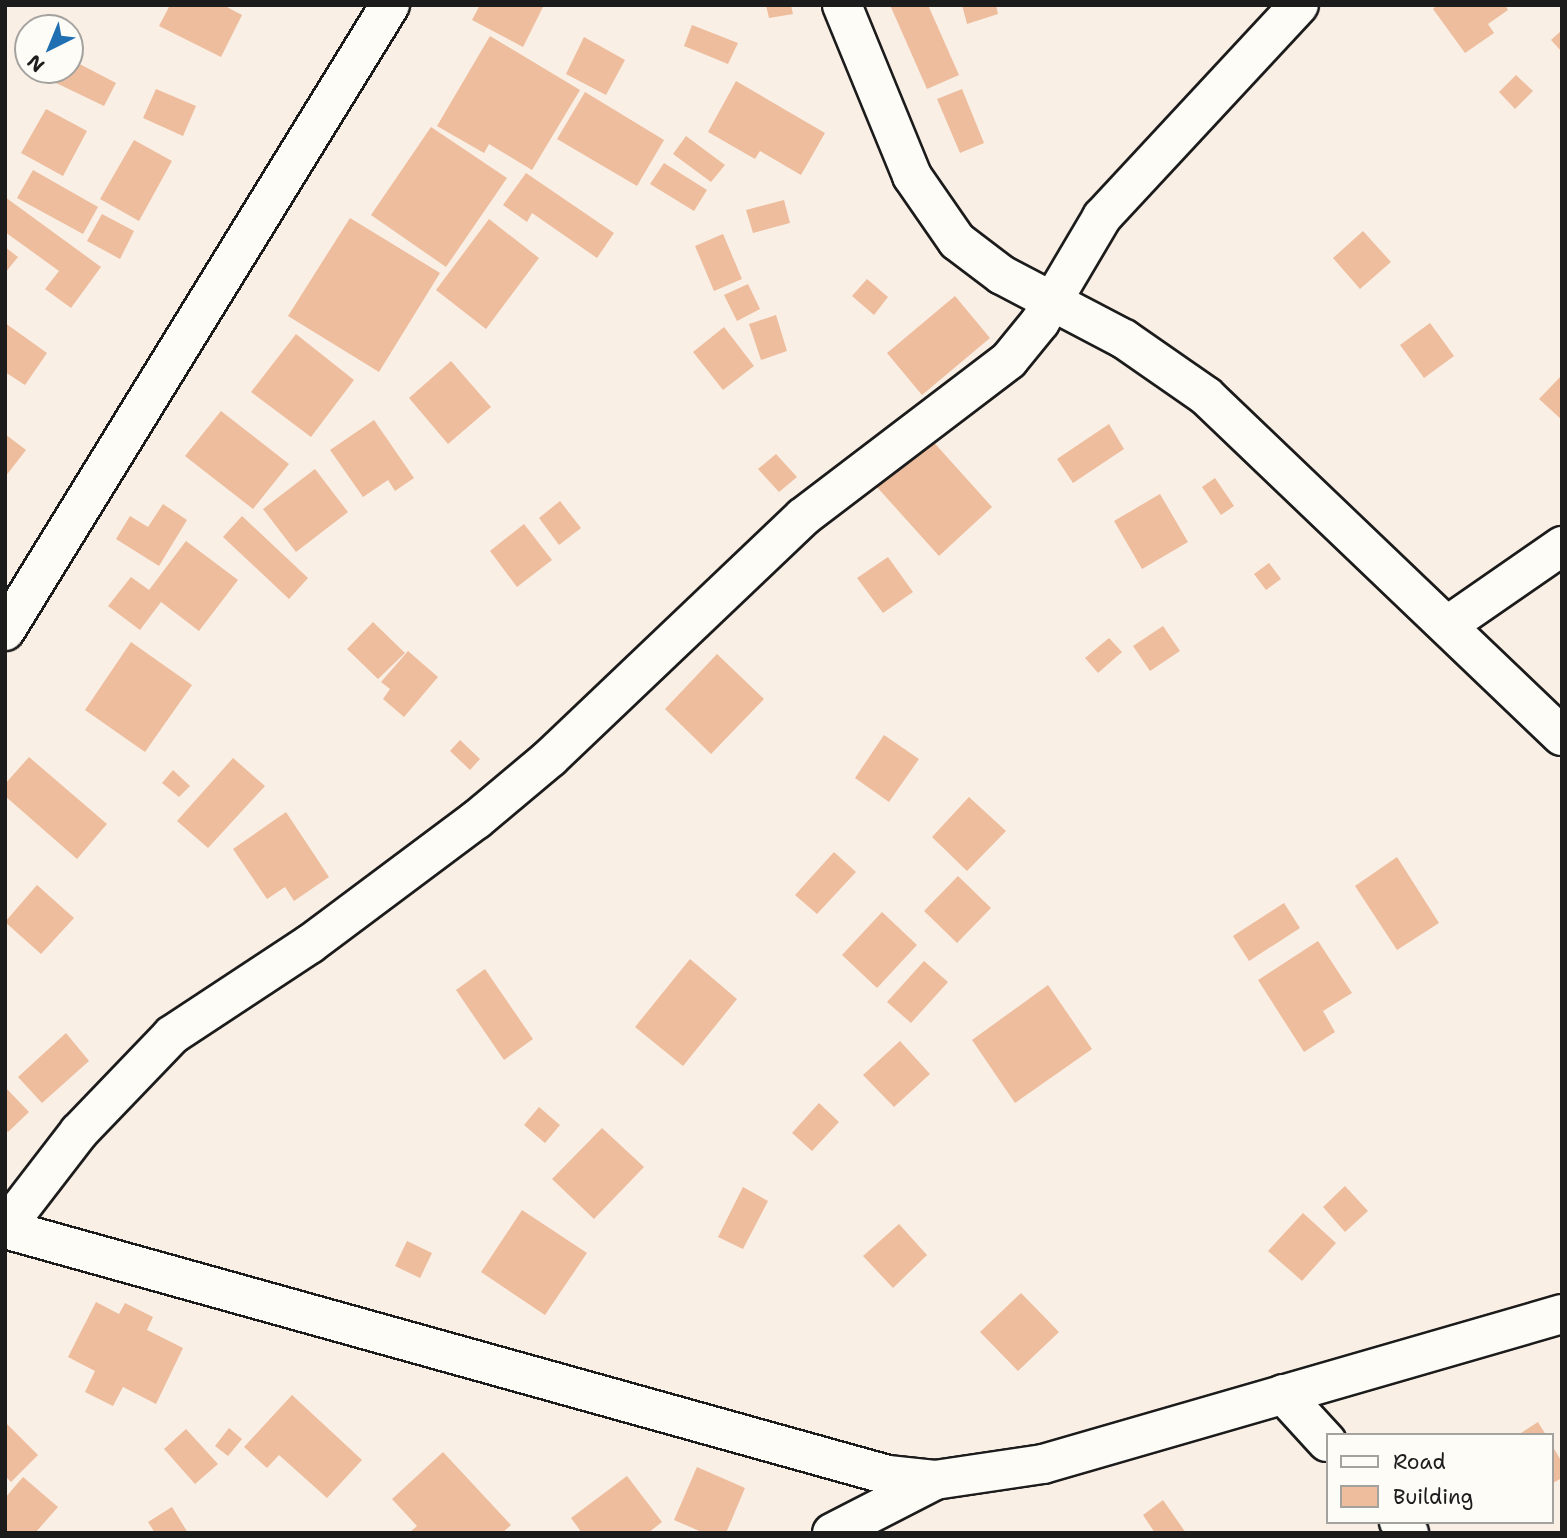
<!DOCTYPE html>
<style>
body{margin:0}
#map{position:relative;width:1567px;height:1538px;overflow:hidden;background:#faefe5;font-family:"Shantell Sans",sans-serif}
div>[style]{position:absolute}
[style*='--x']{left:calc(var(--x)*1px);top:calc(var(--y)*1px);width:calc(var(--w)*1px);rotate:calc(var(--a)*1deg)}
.building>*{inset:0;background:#edbd9d}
.roads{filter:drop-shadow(2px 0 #1c1c1c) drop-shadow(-2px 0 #1c1c1c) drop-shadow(0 2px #1c1c1c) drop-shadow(0 -2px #1c1c1c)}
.minor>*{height:38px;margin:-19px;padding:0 19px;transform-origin:19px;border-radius:19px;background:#fdfcf7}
span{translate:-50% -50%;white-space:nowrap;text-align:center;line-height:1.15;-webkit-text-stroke:7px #fdfcf7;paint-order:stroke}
.frame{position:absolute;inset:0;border:7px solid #1c1c1c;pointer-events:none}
.legend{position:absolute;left:1326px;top:1433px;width:228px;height:91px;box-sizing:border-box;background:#fdfcf7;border:2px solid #a3a29f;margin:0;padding:9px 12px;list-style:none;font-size:21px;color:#1c1c1c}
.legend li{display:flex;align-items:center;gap:14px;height:35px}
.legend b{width:35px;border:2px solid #a3a29f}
.north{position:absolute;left:14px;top:14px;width:70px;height:70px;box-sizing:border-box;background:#fdfcf7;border:2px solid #a3a29f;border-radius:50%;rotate:223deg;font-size:19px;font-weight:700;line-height:28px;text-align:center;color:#1c1c1c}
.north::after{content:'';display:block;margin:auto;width:24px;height:32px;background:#1f6fb2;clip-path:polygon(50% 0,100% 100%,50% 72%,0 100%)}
</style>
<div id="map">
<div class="building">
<div style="clip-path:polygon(170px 5px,223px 5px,242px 15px,221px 57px,159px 26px)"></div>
<div style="clip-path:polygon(480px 5px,544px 5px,523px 47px,472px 20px)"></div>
<div style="clip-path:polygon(766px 5px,791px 5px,793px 14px,769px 18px)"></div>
<div style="clip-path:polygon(890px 5px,928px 5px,959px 75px,927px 89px)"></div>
<div style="clip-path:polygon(962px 5px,996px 5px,998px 14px,967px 24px)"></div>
<div style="clip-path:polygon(1437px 5px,1505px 5px,1508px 10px,1488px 24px,1494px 33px,1465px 53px,1433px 9px)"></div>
<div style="clip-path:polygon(692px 25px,738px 43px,728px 64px,684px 46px)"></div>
<div style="clip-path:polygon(1562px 30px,1562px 52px,1551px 40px)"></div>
<div style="clip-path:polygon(490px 36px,580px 90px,532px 170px,489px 144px,484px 153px,437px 126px)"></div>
<div style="clip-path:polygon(584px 37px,625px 60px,606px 95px,566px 74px)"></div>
<div style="clip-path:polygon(70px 59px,116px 83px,104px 106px,54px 82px,60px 70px,70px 70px)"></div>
<div style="clip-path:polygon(1516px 75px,1533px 91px,1515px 109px,1499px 92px)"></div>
<div style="clip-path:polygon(736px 81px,825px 133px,801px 175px,760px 151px,755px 159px,708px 132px)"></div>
<div style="clip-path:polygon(156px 89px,196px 106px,183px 136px,143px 118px)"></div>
<div style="clip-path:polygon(962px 89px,984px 143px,960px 153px,937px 99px)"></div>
<div style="clip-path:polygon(585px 92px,664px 140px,637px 186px,557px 139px)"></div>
<div style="clip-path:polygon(46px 109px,87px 131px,63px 176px,21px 153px)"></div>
<div style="clip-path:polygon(431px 127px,507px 178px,446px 267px,371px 215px)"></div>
<div style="clip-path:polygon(686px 136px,725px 165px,711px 182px,673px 154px)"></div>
<div style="clip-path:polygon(134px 140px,172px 161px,139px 221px,100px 199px)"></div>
<div style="clip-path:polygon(664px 163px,707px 190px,694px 211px,650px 184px)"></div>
<div style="clip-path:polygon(33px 170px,98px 207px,83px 234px,17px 198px)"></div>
<div style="clip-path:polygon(526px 173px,614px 233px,597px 258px,532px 213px,527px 222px,503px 205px)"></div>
<div style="clip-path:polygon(5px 197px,101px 267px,71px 308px,45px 289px,59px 271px,5px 232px)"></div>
<div style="clip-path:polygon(784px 200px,790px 223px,753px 233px,746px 210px)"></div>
<div style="clip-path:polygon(102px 214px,134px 231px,120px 259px,87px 241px)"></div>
<div style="clip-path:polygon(350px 218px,440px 273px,379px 372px,288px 316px)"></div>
<div style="clip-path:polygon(489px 219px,539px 258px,486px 329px,436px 290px)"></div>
<div style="clip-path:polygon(1363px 231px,1391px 262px,1360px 289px,1333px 258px)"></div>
<div style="clip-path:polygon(723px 234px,742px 279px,714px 291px,695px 246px)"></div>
<div style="clip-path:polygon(5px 247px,18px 257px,5px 273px)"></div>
<div style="clip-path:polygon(867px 279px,888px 297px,874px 315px,852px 296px)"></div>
<div style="clip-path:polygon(748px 284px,760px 309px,737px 321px,724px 295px)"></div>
<div style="clip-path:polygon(955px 296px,990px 338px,922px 395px,887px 353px)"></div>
<div style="clip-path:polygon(776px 315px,787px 351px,761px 360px,749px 324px)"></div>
<div style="clip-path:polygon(5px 323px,47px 353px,25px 385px,5px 372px)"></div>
<div style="clip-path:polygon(1430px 323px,1454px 356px,1424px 378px,1400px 345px)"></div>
<div style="clip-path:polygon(724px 327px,754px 366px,723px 390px,693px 352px)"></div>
<div style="clip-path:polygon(296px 334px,354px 380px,311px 437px,251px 392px)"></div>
<div style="clip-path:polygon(451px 361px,491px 407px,448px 444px,409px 398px)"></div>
<div style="clip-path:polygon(1562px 375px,1562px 420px,1539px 399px)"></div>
<div style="clip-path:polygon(221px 411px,289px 464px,253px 509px,185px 456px)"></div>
<div style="clip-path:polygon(374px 420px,414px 478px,395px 491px,388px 480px,363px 497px,330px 450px)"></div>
<div style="clip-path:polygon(1109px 424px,1124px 449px,1073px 483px,1057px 459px)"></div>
<div style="clip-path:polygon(5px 434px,26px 450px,5px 477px)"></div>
<div style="clip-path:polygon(929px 437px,992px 507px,939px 556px,876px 486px)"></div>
<div style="clip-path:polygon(776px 454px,797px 477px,779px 492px,758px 469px)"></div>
<div style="clip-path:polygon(315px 469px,348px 512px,296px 552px,263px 509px)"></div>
<div style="clip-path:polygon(1215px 478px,1234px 506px,1221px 515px,1202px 487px)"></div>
<div style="clip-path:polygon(1160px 494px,1188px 542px,1142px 569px,1114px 521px)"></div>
<div style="clip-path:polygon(560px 501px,581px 528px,559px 545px,539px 518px)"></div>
<div style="clip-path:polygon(163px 504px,187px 520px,159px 566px,116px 539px,130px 516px,148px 527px)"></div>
<div style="clip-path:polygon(242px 516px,308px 578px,289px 599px,223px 537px)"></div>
<div style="clip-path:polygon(524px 524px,552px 560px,517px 587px,490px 551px)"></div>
<div style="clip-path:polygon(186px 541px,238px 580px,199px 631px,161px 602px,140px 630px,108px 606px,131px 577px,149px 590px)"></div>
<div style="clip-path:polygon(888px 557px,913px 592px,883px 613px,857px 578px)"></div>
<div style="clip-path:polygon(1269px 563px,1281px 579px,1266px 590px,1254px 574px)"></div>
<div style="clip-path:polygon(373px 622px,405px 653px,378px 679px,347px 649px)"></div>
<div style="clip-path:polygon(1163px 626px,1180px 651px,1150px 671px,1133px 646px)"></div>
<div style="clip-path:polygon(1109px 638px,1122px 652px,1098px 673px,1085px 658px)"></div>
<div style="clip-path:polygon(131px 642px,192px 685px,145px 752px,85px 710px)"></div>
<div style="clip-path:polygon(408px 651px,438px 677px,404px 717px,383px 699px,390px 689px,381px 682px)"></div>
<div style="clip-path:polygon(717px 654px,764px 699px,711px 754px,665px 709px)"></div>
<div style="clip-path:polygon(884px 735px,919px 759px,889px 802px,855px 778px)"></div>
<div style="clip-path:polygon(460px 740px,480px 759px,470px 770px,450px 751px)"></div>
<div style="clip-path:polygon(29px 757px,107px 824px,77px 859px,5px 796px,5px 784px)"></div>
<div style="clip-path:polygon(233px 758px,265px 786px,208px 848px,177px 821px)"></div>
<div style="clip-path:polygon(173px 770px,190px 786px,179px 797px,162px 783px)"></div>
<div style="clip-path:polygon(969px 797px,1006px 831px,967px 871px,932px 837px)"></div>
<div style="clip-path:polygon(286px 812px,329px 877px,294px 901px,285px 887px,267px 899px,233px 849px)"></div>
<div style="clip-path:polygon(834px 852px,856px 872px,817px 914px,795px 895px)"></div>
<div style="clip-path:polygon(1397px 857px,1439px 923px,1397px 950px,1355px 886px)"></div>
<div style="clip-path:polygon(958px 876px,991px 908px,957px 943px,924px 911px)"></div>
<div style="clip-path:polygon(37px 885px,74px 918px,41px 954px,5px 922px)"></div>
<div style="clip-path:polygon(1284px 903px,1300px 928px,1249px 961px,1233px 936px)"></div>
<div style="clip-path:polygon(882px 912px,917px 945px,877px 988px,842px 955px)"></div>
<div style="clip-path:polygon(1318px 941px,1352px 993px,1323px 1011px,1335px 1032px,1304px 1052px,1258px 980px)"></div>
<div style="clip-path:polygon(690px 959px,737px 999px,683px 1066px,635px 1027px)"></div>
<div style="clip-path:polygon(924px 961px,948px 982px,911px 1023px,887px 1002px)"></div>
<div style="clip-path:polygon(485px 969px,533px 1039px,504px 1060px,456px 990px)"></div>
<div style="clip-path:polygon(1048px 985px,1092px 1049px,1015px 1103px,972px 1040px)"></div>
<div style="clip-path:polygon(66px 1033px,89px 1061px,42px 1103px,18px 1077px)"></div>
<div style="clip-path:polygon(900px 1041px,930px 1074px,894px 1107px,863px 1075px)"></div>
<div style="clip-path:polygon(5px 1087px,29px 1112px,8px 1132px,5px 1129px)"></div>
<div style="clip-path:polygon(819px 1103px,839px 1122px,812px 1151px,792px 1133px)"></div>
<div style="clip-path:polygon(539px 1107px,560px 1125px,545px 1143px,524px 1125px)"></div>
<div style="clip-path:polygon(602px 1128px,644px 1167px,594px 1219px,552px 1179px)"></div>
<div style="clip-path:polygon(1345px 1186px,1368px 1211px,1345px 1232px,1323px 1207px)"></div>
<div style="clip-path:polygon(743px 1187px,768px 1201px,743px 1249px,718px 1237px)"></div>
<div style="clip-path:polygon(522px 1210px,587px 1253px,545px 1315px,481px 1272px)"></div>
<div style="clip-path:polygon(1303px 1213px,1336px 1243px,1302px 1281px,1268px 1251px)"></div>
<div style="clip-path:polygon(899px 1224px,927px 1255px,893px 1288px,863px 1256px)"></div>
<div style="clip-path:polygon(407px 1241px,432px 1253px,420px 1278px,395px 1266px)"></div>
<div style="clip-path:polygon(1021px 1293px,1059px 1332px,1018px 1371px,980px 1332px)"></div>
<div style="clip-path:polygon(96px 1302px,119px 1314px,125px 1303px,153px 1317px,147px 1330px,183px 1348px,156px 1404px,123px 1387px,113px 1406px,85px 1392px,95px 1371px,68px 1357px)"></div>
<div style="clip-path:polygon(292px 1395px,362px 1460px,327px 1498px,279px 1455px,267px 1468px,244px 1447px)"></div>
<div style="clip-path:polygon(5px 1422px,38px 1455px,11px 1482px,5px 1476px)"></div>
<div style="clip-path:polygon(1538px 1422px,1546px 1435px,1518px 1435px)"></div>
<div style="clip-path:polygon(229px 1428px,242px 1439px,228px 1456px,215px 1446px)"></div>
<div style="clip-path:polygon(186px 1429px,218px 1464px,195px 1484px,164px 1449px)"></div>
<div style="clip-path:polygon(1551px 1444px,1562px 1462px,1562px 1478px,1551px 1484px)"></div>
<div style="clip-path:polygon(443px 1452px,511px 1525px,502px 1533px,409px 1533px,417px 1526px,392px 1499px)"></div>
<div style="clip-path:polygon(697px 1467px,745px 1488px,726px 1533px,704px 1533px,674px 1520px)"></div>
<div style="clip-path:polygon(627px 1476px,662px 1522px,648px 1533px,582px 1533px,571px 1518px)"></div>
<div style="clip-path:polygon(23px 1477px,58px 1507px,35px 1533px,5px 1533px,5px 1498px)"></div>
<div style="clip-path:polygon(1163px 1500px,1186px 1533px,1155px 1533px,1143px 1515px)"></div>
<div style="clip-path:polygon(172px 1507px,188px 1533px,155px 1533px,148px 1522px)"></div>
</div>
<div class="roads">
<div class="minor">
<div style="--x:842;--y:5;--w:185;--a:67.7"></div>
<div style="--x:912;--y:176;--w:79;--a:55.3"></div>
<div style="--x:957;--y:241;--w:56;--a:37.1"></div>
<div style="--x:1002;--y:275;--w:138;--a:27.7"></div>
<div style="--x:1124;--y:339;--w:100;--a:34.8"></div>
<div style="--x:1206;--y:396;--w:492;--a:43.7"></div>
<div style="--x:1448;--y:625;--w:139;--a:-34.7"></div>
<div style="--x:5;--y:631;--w:735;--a:-58.41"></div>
<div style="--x:5;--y:1228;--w:121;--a:-52.4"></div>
<div style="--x:79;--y:1132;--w:134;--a:-46.2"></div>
<div style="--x:172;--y:1035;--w:165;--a:-33.4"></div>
<div style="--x:310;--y:944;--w:207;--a:-36.8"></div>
<div style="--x:476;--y:820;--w:97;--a:-40"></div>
<div style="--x:550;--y:758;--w:349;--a:-43.6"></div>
<div style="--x:803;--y:517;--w:259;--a:-37.3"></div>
<div style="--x:1009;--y:360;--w:49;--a:-50.8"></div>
<div style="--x:1040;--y:322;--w:122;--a:-59.4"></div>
<div style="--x:1102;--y:217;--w:289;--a:-47.1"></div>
<div style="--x:5;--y:1229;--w:917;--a:15.57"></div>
<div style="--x:888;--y:1475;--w:47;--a:6.1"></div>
<div style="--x:935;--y:1480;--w:109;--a:-8.4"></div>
<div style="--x:1043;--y:1464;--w:540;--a:-16.12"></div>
<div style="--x:1283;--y:1394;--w:65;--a:47.5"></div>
<div style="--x:1399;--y:1522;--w:15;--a:48"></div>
<div style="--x:832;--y:1533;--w:116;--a:-27.2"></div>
</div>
</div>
<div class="frame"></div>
<ul class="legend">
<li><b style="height:9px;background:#fdfcf7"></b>Road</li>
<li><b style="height:19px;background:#edbd9d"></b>Building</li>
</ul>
<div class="north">N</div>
</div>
